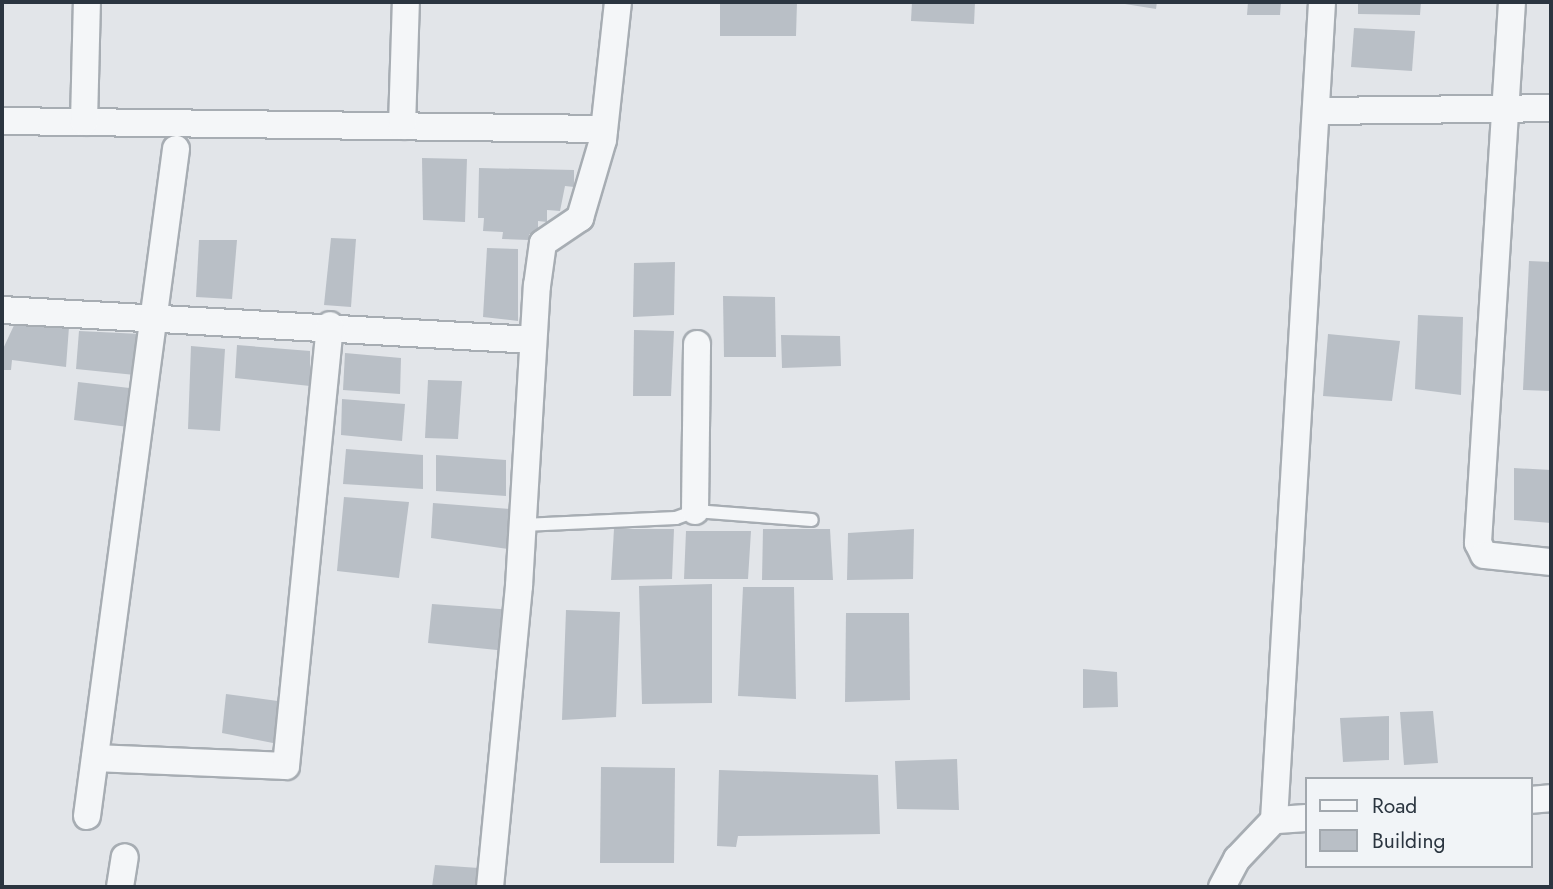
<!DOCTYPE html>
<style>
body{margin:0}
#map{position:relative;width:1553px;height:889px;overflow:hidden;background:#e2e5e9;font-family:Jost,sans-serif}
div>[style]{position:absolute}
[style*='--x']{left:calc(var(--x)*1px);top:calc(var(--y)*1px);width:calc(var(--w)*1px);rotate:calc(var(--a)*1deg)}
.building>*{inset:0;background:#b9bfc6}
.roads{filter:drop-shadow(2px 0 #a7adb3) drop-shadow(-2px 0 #a7adb3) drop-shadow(0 2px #a7adb3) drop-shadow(0 -2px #a7adb3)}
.service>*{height:12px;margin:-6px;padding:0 6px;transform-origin:6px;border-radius:6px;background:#f4f6f8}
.minor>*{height:26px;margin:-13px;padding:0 13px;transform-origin:13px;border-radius:13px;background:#f4f6f8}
span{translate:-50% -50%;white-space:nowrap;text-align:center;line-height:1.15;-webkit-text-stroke:6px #f1f4f7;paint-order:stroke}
.frame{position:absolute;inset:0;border:4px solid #2b3540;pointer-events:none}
.legend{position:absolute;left:1305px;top:777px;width:228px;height:91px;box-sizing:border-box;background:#f1f4f7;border:2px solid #a2a8ae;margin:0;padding:9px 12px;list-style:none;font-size:21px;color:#2b3540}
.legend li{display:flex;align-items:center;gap:14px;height:35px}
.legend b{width:35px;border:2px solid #a2a8ae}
</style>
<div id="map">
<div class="building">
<div style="clip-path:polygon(720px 2px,797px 2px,796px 36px,720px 36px)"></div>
<div style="clip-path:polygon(912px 2px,975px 2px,974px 24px,911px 21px)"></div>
<div style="clip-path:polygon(1125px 2px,1157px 2px,1156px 9px,1125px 4px)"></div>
<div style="clip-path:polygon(1248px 2px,1281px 2px,1280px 15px,1247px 15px)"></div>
<div style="clip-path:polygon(1358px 2px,1421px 2px,1420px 15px,1358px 14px)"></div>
<div style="clip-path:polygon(1354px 28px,1415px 31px,1412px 71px,1351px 67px)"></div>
<div style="clip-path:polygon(422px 158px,467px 159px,465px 222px,423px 220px)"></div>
<div style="clip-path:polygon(479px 168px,574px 170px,574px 187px,565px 186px,560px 211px,547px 210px,547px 222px,538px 221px,538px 234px,529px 234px,529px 240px,502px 239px,503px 232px,483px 231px,484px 218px,478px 218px)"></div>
<div style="clip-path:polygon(331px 238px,356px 239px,351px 307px,324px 305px)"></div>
<div style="clip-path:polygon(199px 240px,237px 240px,232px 299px,196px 297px)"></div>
<div style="clip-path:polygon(487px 248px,518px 249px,518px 321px,483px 317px)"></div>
<div style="clip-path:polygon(1529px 261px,1551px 262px,1551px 391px,1523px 390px)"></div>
<div style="clip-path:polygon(675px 262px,674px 315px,633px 317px,634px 263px)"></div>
<div style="clip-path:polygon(723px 296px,775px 297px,776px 357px,724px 357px)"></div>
<div style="clip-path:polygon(1418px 315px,1463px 317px,1461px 395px,1415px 389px)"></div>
<div style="clip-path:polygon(16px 321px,69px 327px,66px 367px,12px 360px,11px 370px,2px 370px,2px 351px)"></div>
<div style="clip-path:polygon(634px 330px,674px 331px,671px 396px,633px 396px)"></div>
<div style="clip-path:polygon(79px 331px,141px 334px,135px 375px,76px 369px)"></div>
<div style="clip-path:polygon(1328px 334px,1400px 341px,1392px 401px,1323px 396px)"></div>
<div style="clip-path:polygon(781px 335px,840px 336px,841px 366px,782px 368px)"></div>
<div style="clip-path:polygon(237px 345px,310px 351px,310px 386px,235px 378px)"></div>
<div style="clip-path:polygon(191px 346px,225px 349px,220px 431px,188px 429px)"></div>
<div style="clip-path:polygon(345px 353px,401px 358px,400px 394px,343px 390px)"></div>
<div style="clip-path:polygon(428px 380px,462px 381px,458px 439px,425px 438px)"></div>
<div style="clip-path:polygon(78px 382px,138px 389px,136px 428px,74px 420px)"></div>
<div style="clip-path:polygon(342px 399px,405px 404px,402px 441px,341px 435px)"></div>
<div style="clip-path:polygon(346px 449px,423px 455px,423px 489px,343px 484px)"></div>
<div style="clip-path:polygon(436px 455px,506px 460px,506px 496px,436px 491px)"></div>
<div style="clip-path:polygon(1514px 468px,1551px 470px,1551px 523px,1514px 520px)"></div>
<div style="clip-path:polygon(344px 497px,409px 502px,399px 578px,337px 571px)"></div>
<div style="clip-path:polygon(433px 503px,510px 509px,508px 549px,431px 538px)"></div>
<div style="clip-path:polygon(614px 529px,674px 529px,672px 579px,611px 580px)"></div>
<div style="clip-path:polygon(763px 529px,830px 529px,833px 580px,762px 580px)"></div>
<div style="clip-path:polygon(914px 529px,913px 579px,847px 580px,848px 533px)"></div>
<div style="clip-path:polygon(686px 531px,751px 531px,748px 579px,684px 579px)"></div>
<div style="clip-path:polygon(712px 584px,712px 703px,642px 704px,639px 586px)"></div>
<div style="clip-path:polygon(743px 587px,794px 587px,796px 699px,738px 696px)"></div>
<div style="clip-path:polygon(432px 604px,512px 610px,507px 651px,428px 643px)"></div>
<div style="clip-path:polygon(566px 610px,620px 612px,616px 717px,562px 720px)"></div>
<div style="clip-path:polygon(846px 613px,909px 613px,910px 700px,845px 702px)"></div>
<div style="clip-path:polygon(1083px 669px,1117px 672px,1118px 707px,1083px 708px)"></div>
<div style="clip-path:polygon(226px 694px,285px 702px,283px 745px,222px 733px)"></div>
<div style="clip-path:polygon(1433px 711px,1438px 763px,1404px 765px,1400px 712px)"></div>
<div style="clip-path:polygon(1389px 716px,1389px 760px,1343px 762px,1340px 718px)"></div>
<div style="clip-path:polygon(957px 759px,959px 810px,897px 809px,895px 761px)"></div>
<div style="clip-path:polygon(601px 767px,675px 768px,674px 863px,600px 863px)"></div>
<div style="clip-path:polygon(719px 770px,878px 775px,880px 834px,738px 836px,736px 847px,717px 846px)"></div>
<div style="clip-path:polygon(435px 865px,479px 868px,477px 887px,432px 887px)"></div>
</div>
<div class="roads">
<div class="service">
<div style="--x:523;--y:525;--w:153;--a:-2.6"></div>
<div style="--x:676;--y:518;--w:20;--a:-20"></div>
<div style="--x:695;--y:511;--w:117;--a:4.4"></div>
</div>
<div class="minor">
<div style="--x:1512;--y:2;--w:542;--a:93.6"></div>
<div style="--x:1478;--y:543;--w:13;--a:63"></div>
<div style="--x:1484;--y:555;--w:67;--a:6"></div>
<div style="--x:1319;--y:111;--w:232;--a:-0.7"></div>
<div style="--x:2;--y:121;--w:602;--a:0.76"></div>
<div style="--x:84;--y:122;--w:120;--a:-88.6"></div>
<div style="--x:402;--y:126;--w:124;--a:-88.2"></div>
<div style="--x:2;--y:310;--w:532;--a:3.23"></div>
<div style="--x:695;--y:511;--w:167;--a:-89.3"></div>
<div style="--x:95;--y:758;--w:191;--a:2.4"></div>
<div style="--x:286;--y:766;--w:443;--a:-84.3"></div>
<div style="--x:1530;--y:800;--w:21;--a:-5"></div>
<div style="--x:87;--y:816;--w:673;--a:-82.4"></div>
<div style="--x:1306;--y:818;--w:32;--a:176"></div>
<div style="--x:1274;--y:820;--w:819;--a:-86.64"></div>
<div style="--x:120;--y:887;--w:30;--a:-81"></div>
<div style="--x:490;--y:887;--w:302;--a:-84.5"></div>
<div style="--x:519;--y:586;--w:301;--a:-86.6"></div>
<div style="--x:537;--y:286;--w:43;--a:-82.1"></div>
<div style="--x:543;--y:243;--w:45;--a:-34"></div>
<div style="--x:580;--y:218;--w:81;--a:-73.6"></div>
<div style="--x:603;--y:140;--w:139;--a:-83.8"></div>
<div style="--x:1222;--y:887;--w:32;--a:-62"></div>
<div style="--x:1237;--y:859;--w:54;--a:-46.5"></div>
</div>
</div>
<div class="frame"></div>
<ul class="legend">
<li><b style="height:9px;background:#f4f6f8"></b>Road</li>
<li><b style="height:19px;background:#b9bfc6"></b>Building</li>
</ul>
</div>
